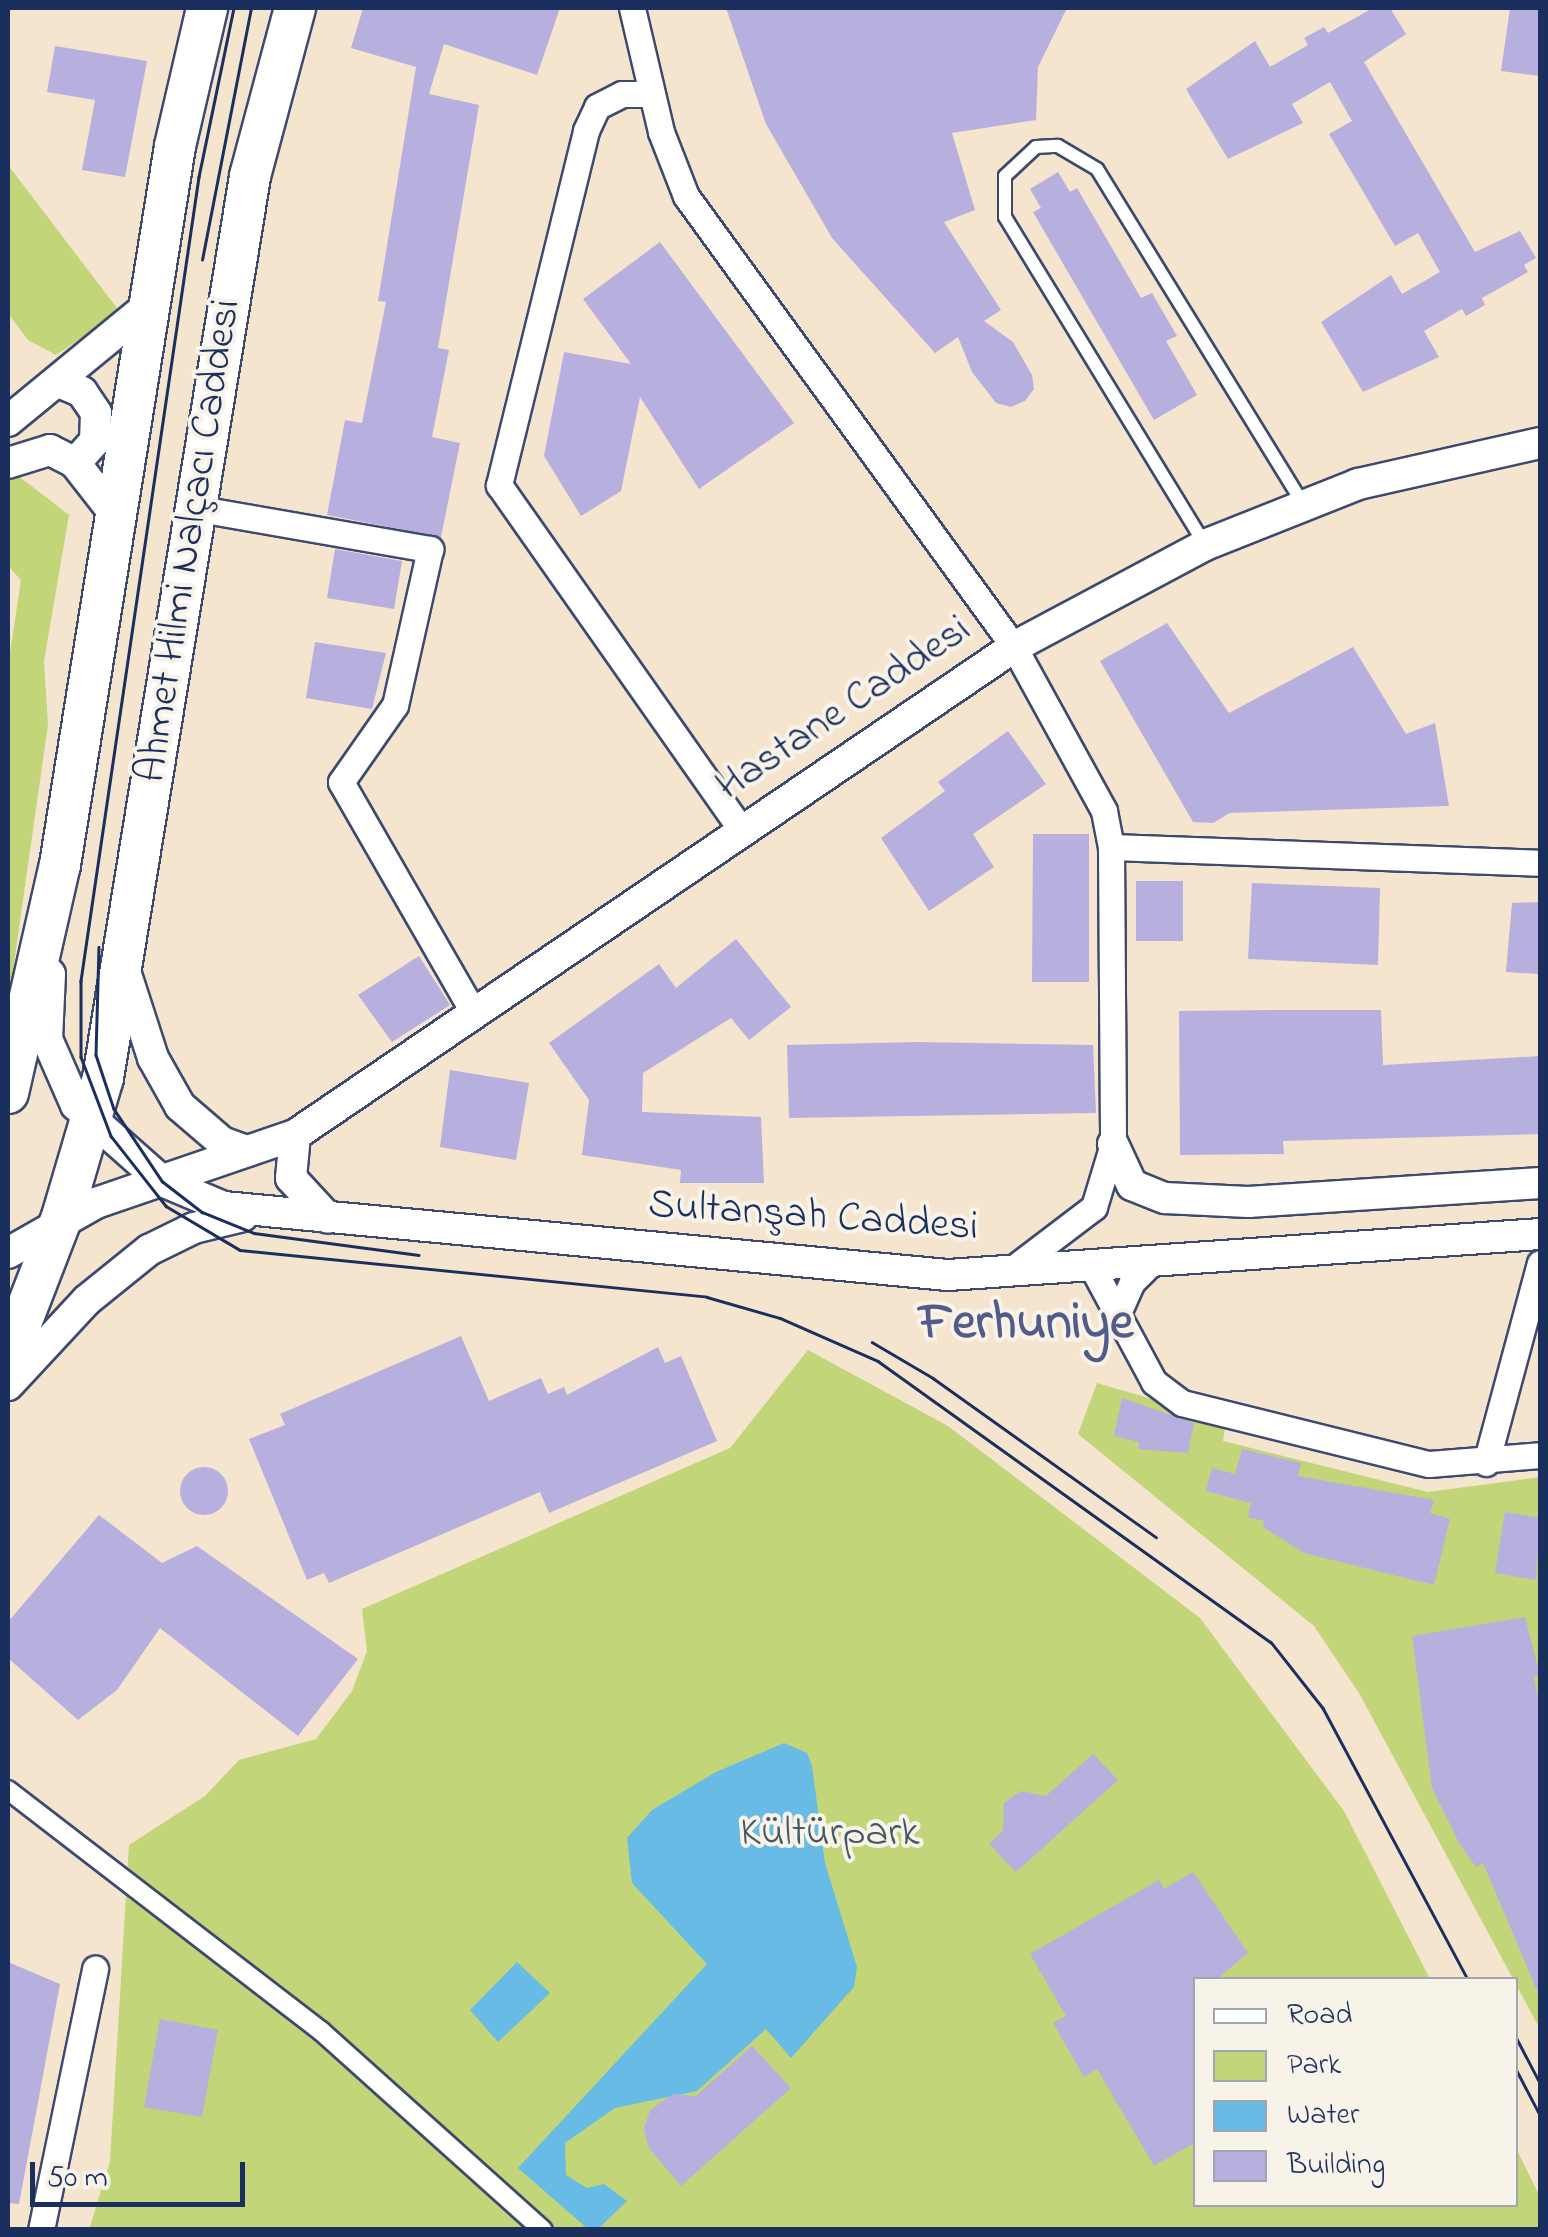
<!DOCTYPE html>
<meta charset="utf-8">
<style>
body{margin:0}
#map{position:relative;width:1548px;height:2237px;overflow:hidden;background:#f5e5cf;font-family:"Indie Flower",sans-serif}
div>[style]{position:absolute}
[style*='--x']{left:calc(var(--x)*1px);top:calc(var(--y)*1px);width:calc(var(--w)*1px);rotate:calc(var(--a)*1deg)}
.green>*{inset:0;background:#c2d578}
.water>*{inset:0;background:#68bbe4}
.building>*{inset:0;background:#b7afde}
.round{border-radius:50%}
.roads{filter:drop-shadow(2px 0 #3c4a6f) drop-shadow(-2px 0 #3c4a6f) drop-shadow(0 2px #3c4a6f) drop-shadow(0 -2px #3c4a6f)}
.service>*{height:12px;margin:-6px;padding:0 6px;transform-origin:6px;border-radius:6px;background:#fff}
.pedestrian>*{height:18px;margin:-9px;padding:0 9px;transform-origin:9px;border-radius:9px;background:#fff}
.minor>*{height:25px;margin:-12.5px;padding:0 12.5px;transform-origin:12.5px;border-radius:12.5px;background:#fff}
.tertiary>*{height:30px;margin:-15px;padding:0 15px;transform-origin:15px;border-radius:15px;background:#fff}
.primary>*{height:40px;margin:-20px;padding:0 20px;transform-origin:20px;border-radius:20px;background:#fff}
.tram>*{height:2.5px;margin:-1.25px;padding:0 1.25px;transform-origin:1.25px;border-radius:1.25px;background:#1b2f5e}
span{translate:-50% -50%;white-space:nowrap;text-align:center;line-height:1.15;-webkit-text-stroke:8px #f7f3e8;paint-order:stroke}
.street-label{font-size:42px;color:#1b2f5e}
.park-label{font-size:42px;color:#455864}
.district-label{font-size:52px;color:#525c8b;font-weight:700}
.frame{position:absolute;inset:0;border:10px solid #1b2f5e;pointer-events:none}
.legend{position:absolute;left:1193px;top:1977px;width:325px;height:230px;box-sizing:border-box;background:#f7f3e8;border:2px solid #9fa5b1;margin:0;padding:12px 18px;list-style:none;font-size:30px;color:#1b2f5e}
.legend li{display:flex;align-items:center;gap:20px;height:50px}
.legend b{width:50px;border:2px solid #9fa5b1}
.scale{position:absolute;left:30px;top:2162px;width:215px;height:45px;box-sizing:border-box;border:5px solid #1b2f5e;border-top:0;padding-left:12px;font-size:30px;line-height:35px;white-space:nowrap;color:#1b2f5e;-webkit-text-stroke:8px #f7f3e8;paint-order:stroke}
</style>
<div id="map">
<div class="green">
<div style="clip-path:polygon(8px 165px,120px 312px,56px 355px,28px 340px,8px 313px)"></div>
<div style="clip-path:polygon(8px 468px,69px 515px,44px 661px,48px 725px,8px 1005px,8px 666px,21px 580px,8px 566px)"></div>
<div style="clip-path:polygon(808px 1350px,948px 1426px,1200px 1618px,1344px 1811px,1430px 1979px,1196px 1980px,1196px 2204px,1516px 2204px,1516px 2148px,1540px 2197px,1540px 2230px,89px 2230px,110px 2161px,129px 1845px,205px 1796px,239px 1760px,316px 1739px,352px 1691px,367px 1651px,362px 1609px,730px 1448px)"></div>
<div style="clip-path:polygon(1097px 1383px,1226px 1421px,1223px 1441px,1428px 1492px,1540px 1477px,1540px 2029px,1359px 1693px,1314px 1626px,1078px 1434px)"></div>
</div>
<div class="water">
<div style="clip-path:polygon(784px 1743px,807px 1753px,812px 1766px,825px 1863px,857px 1967px,854px 1987px,791px 2058px,766px 2029px,697px 2091px,615px 2108px,565px 2143px,566px 2175px,587px 2188px,604px 2184px,627px 2201px,598px 2229px,588px 2229px,518px 2168px,707px 1964px,632px 1883px,627px 1838px,652px 1810px,716px 1772px)"></div>
<div style="clip-path:polygon(517px 1962px,550px 1993px,498px 2042px,470px 2010px)"></div>
</div>
<div class="building">
<div style="clip-path:polygon(363px 8px,560px 8px,537px 75px,444px 44px,429px 94px,479px 105px,438px 348px,449px 350px,432px 437px,460px 443px,441px 537px,327px 515px,345px 420px,362px 423px,386px 302px,378px 301px,416px 67px,351px 48px)"></div>
<div style="clip-path:polygon(726px 8px,1067px 8px,1038px 67px,1036px 120px,952px 133px,975px 210px,944px 222px,1001px 310px,984px 321px,1013px 342px,1032px 375px,1034px 389px,1025px 401px,1011px 407px,996px 403px,972px 372px,958px 337px,935px 353px,832px 238px,766px 124px)"></div>
<div style="clip-path:polygon(1373px 8px,1390px 8px,1406px 34px,1364px 62px,1475px 252px,1520px 231px,1536px 258px,1524px 265px,1528px 272px,1482px 298px,1485px 305px,1466px 316px,1462px 309px,1424px 331px,1439px 357px,1363px 392px,1321px 322px,1391px 275px,1402px 294px,1440px 272px,1418px 233px,1395px 246px,1361px 188px,1329px 134px,1352px 121px,1330px 82px,1292px 104px,1303px 123px,1228px 159px,1186px 89px,1255px 41px,1270px 67px,1308px 45px,1304px 38px,1324px 27px,1328px 33px)"></div>
<div style="clip-path:polygon(1510px 8px,1540px 8px,1540px 76px,1501px 71px)"></div>
<div style="clip-path:polygon(55px 46px,147px 61px,125px 177px,82px 170px,95px 100px,47px 92px)"></div>
<div style="clip-path:polygon(1058px 172px,1070px 192px,1077px 188px,1141px 298px,1152px 293px,1177px 336px,1166px 341px,1197px 395px,1154px 420px,1033px 212px,1041px 208px,1030px 189px)"></div>
<div style="clip-path:polygon(660px 242px,794px 423px,699px 489px,640px 397px,621px 491px,581px 516px,544px 456px,564px 352px,631px 364px,583px 299px)"></div>
<div style="clip-path:polygon(335px 549px,402px 561px,394px 609px,327px 598px)"></div>
<div style="clip-path:polygon(1167px 623px,1229px 713px,1353px 647px,1406px 734px,1435px 723px,1449px 806px,1230px 813px,1213px 823px,1193px 822px,1100px 661px)"></div>
<div style="clip-path:polygon(315px 642px,386px 653px,372px 709px,306px 698px)"></div>
<div style="clip-path:polygon(1008px 731px,1046px 784px,973px 834px,994px 867px,929px 911px,881px 838px,945px 791px,938px 782px)"></div>
<div style="clip-path:polygon(1033px 834px,1089px 834px,1089px 982px,1032px 982px)"></div>
<div style="clip-path:polygon(1136px 881px,1183px 881px,1183px 941px,1136px 941px)"></div>
<div style="clip-path:polygon(1252px 883px,1380px 888px,1378px 965px,1248px 959px)"></div>
<div style="clip-path:polygon(1540px 902px,1540px 974px,1506px 972px,1512px 903px)"></div>
<div style="clip-path:polygon(736px 939px,791px 1007px,749px 1040px,731px 1018px,643px 1073px,642px 1112px,761px 1117px,764px 1183px,680px 1183px,681px 1170px,582px 1155px,589px 1100px,549px 1043px,659px 964px,676px 988px)"></div>
<div style="clip-path:polygon(419px 956px,450px 1005px,392px 1042px,358px 995px)"></div>
<div style="clip-path:polygon(1280px 1010px,1381px 1010px,1383px 1065px,1540px 1056px,1540px 1134px,1283px 1141px,1284px 1154px,1180px 1155px,1179px 1011px)"></div>
<div style="clip-path:polygon(917px 1042px,1093px 1045px,1096px 1113px,789px 1118px,787px 1045px)"></div>
<div style="clip-path:polygon(450px 1070px,529px 1083px,516px 1160px,440px 1147px)"></div>
<div style="clip-path:polygon(461px 1336px,489px 1401px,541px 1378px,548px 1394px,564px 1387px,567px 1395px,658px 1347px,665px 1363px,681px 1356px,717px 1441px,549px 1513px,540px 1492px,329px 1583px,324px 1573px,307px 1580px,249px 1439px,285px 1425px,280px 1414px)"></div>
<div style="clip-path:polygon(1122px 1398px,1194px 1423px,1188px 1453px,1138px 1449px,1139px 1442px,1114px 1436px)"></div>
<div style="clip-path:polygon(1242px 1449px,1301px 1463px,1298px 1476px,1434px 1500px,1430px 1513px,1450px 1519px,1434px 1585px,1304px 1553px,1263px 1527px,1264px 1521px,1248px 1517px,1251px 1503px,1206px 1491px,1212px 1468px,1235px 1474px)"></div>
<div class="round" style="left:180px;top:1467px;width:48px;height:48px"></div>
<div style="clip-path:polygon(1505px 1512px,1540px 1518px,1536px 1580px,1495px 1573px)"></div>
<div style="clip-path:polygon(99px 1515px,162px 1563px,197px 1546px,358px 1659px,298px 1736px,160px 1628px,117px 1690px,78px 1720px,8px 1658px,8px 1622px)"></div>
<div style="clip-path:polygon(1525px 1617px,1540px 1675px,1534px 1676px,1540px 1711px,1539px 1995px,1483px 1863px,1476px 1867px,1459px 1843px,1432px 1788px,1412px 1636px)"></div>
<div style="clip-path:polygon(1093px 1754px,1118px 1780px,1016px 1872px,989px 1844px,1003px 1831px,1004px 1803px,1021px 1791px,1046px 1796px)"></div>
<div style="clip-path:polygon(1193px 1872px,1248px 1953px,1216px 1980px,1196px 1980px,1196px 2142px,1154px 2166px,1097px 2069px,1084px 2077px,1053px 2023px,1066px 2016px,1030px 1954px,1159px 1880px,1164px 1889px)"></div>
<div style="clip-path:polygon(8px 1962px,60px 1984px,19px 2204px,8px 2203px)"></div>
<div style="clip-path:polygon(160px 2019px,218px 2030px,202px 2117px,144px 2107px)"></div>
<div style="clip-path:polygon(752px 2046px,791px 2088px,681px 2186px,648px 2147px,644px 2128px,650px 2110px,673px 2094px,696px 2096px)"></div>
</div>
<div class="roads">
<div class="service">
<div style="--x:1204;--y:543;--w:382;--a:-121.4"></div>
<div style="--x:1005;--y:217;--w:41;--a:-90"></div>
<div style="--x:1005;--y:176;--w:42;--a:-43.1"></div>
<div style="--x:1036;--y:147;--w:22;--a:-3"></div>
<div style="--x:1058;--y:146;--w:45;--a:30.5"></div>
<div style="--x:1097;--y:169;--w:393;--a:58.4"></div>
</div>
<div class="pedestrian">
<div style="--x:8;--y:1790;--w:395;--a:37.6"></div>
<div style="--x:321;--y:2031;--w:298;--a:41.9"></div>
</div>
<div class="minor">
<div style="--x:632;--y:8;--w:127;--a:76.8"></div>
<div style="--x:661;--y:132;--w:69;--a:68.7"></div>
<div style="--x:686;--y:196;--w:558;--a:53.97"></div>
<div style="--x:1014;--y:647;--w:187;--a:61.2"></div>
<div style="--x:1104;--y:811;--w:37;--a:79"></div>
<div style="--x:1111;--y:847;--w:297;--a:89.6"></div>
<div style="--x:1113;--y:1144;--w:66;--a:106.8"></div>
<div style="--x:1094;--y:1207;--w:104;--a:142.8"></div>
<div style="--x:651;--y:94;--w:29;--a:180"></div>
<div style="--x:622;--y:94;--w:28;--a:153"></div>
<div style="--x:597;--y:107;--w:26;--a:115"></div>
<div style="--x:586;--y:131;--w:365;--a:103.8"></div>
<div style="--x:499;--y:485;--w:419;--a:54.9"></div>
<div style="--x:194;--y:508;--w:240;--a:9.9"></div>
<div style="--x:430;--y:549;--w:160;--a:102.6"></div>
<div style="--x:395;--y:705;--w:94;--a:125"></div>
<div style="--x:341;--y:782;--w:265;--a:60.1"></div>
<div style="--x:1111;--y:847;--w:429;--a:2.1"></div>
<div style="--x:1091;--y:1265;--w:133;--a:61.7"></div>
<div style="--x:1154;--y:1382;--w:35;--a:37"></div>
<div style="--x:1182;--y:1403;--w:254;--a:13.9"></div>
<div style="--x:1429;--y:1464;--w:111;--a:-4.6"></div>
<div style="--x:1119;--y:1311;--w:32;--a:-66"></div>
<div style="--x:1132;--y:1282;--w:28;--a:-45"></div>
<div style="--x:1486;--y:1463;--w:207;--a:-74.9"></div>
<div style="--x:41;--y:2230;--w:267;--a:-78.3"></div>
</div>
<div class="tertiary">
<div style="--x:61;--y:383;--w:23;--a:23"></div>
<div style="--x:82;--y:392;--w:25;--a:56"></div>
<div style="--x:96;--y:413;--w:28;--a:92"></div>
<div style="--x:95;--y:441;--w:30;--a:132"></div>
<div style="--x:8;--y:421;--w:183;--a:-39.4"></div>
<div style="--x:8;--y:463;--w:44;--a:-17.2"></div>
<div style="--x:50;--y:450;--w:28;--a:27"></div>
<div style="--x:75;--y:463;--w:68;--a:52.1"></div>
<div style="--x:124;--y:968;--w:95;--a:72.1"></div>
<div style="--x:153;--y:1058;--w:55;--a:60.6"></div>
<div style="--x:180;--y:1106;--w:55;--a:40.6"></div>
<div style="--x:222;--y:1142;--w:27;--a:20"></div>
<div style="--x:50;--y:974;--w:65;--a:92.6"></div>
<div style="--x:47;--y:1039;--w:72;--a:66.3"></div>
<div style="--x:76;--y:1105;--w:115;--a:41.5"></div>
<div style="--x:162;--y:1181;--w:67;--a:22.8"></div>
<div style="--x:224;--y:1207;--w:727;--a:5.37"></div>
<div style="--x:948;--y:1275;--w:593;--a:-3.96"></div>
<div style="--x:295;--y:1135;--w:43;--a:95.3"></div>
<div style="--x:291;--y:1178;--w:54;--a:47.2"></div>
<div style="--x:1113;--y:1144;--w:45;--a:65.1"></div>
<div style="--x:1132;--y:1185;--w:35;--a:22"></div>
<div style="--x:1165;--y:1198;--w:83;--a:2.8"></div>
<div style="--x:1248;--y:1202;--w:293;--a:-3.7"></div>
<div style="--x:8;--y:1253;--w:101;--a:-29.6"></div>
<div style="--x:96;--y:1203;--w:210;--a:-18.9"></div>
<div style="--x:295;--y:1135;--w:869;--a:-34.17"></div>
<div style="--x:1014;--y:647;--w:217;--a:-28.1"></div>
<div style="--x:1205;--y:545;--w:165;--a:-21.7"></div>
<div style="--x:1358;--y:484;--w:187;--a:-12.7"></div>
<div style="--x:8;--y:1385;--w:116;--a:-47.1"></div>
<div style="--x:87;--y:1300;--w:80;--a:-38.9"></div>
<div style="--x:149;--y:1250;--w:50;--a:-26.1"></div>
<div style="--x:194;--y:1228;--w:50;--a:-13.8"></div>
</div>
<div class="primary">
<div style="--x:8;--y:1093;--w:234;--a:-77.2"></div>
<div style="--x:60;--y:865;--w:728;--a:-80.91"></div>
<div style="--x:175;--y:146;--w:142;--a:-76.9"></div>
<div style="--x:8;--y:1357;--w:150;--a:-68.9"></div>
<div style="--x:62;--y:1217;--w:145;--a:-73.6"></div>
<div style="--x:103;--y:1078;--w:914;--a:-80.74"></div>
<div style="--x:250;--y:176;--w:174;--a:-75"></div>
</div>
</div>
<div class="tram">
<div style="--x:234;--y:8;--w:173;--a:101.7"></div>
<div style="--x:199;--y:177;--w:813;--a:98.35"></div>
<div style="--x:81;--y:981;--w:76;--a:90"></div>
<div style="--x:81;--y:1057;--w:85;--a:69.2"></div>
<div style="--x:111;--y:1136;--w:89;--a:51.8"></div>
<div style="--x:166;--y:1206;--w:86;--a:30.7"></div>
<div style="--x:240;--y:1250;--w:469;--a:5.7"></div>
<div style="--x:707;--y:1297;--w:76;--a:16"></div>
<div style="--x:780;--y:1318;--w:107;--a:23.7"></div>
<div style="--x:878;--y:1361;--w:483;--a:35.6"></div>
<div style="--x:1271;--y:1642;--w:84;--a:51.8"></div>
<div style="--x:1323;--y:1708;--w:308;--a:61.9"></div>
<div style="--x:202;--y:260;--w:257;--a:-79"></div>
<div style="--x:99;--y:947;--w:108;--a:91.6"></div>
<div style="--x:96;--y:1055;--w:57;--a:71.6"></div>
<div style="--x:114;--y:1109;--w:87;--a:56.3"></div>
<div style="--x:162;--y:1181;--w:51;--a:37.8"></div>
<div style="--x:202;--y:1212;--w:56;--a:22"></div>
<div style="--x:254;--y:1233;--w:166;--a:7.6"></div>
<div style="--x:872;--y:1342;--w:71;--a:30.5"></div>
<div style="--x:933;--y:1378;--w:274;--a:35.5"></div>
<div style="--x:1516;--y:2037;--w:52;--a:62.4"></div>
<div style="--x:1516;--y:2069;--w:52;--a:62.4"></div>
</div>
<div class="street-label">
<span style="left:190px;top:541px;rotate:-81deg">Ahmet Hilmi Nalçacı Caddesi</span>
<span style="left:844px;top:709px;rotate:-34deg">Hastane Caddesi</span>
<span style="left:813px;top:1217px;rotate:4deg">Sultanşah Caddesi</span>
</div>
<div class="park-label">
<span style="left:830px;top:1834px">Kültürpark</span>
</div>
<div class="district-label">
<span style="left:1026px;top:1325px">Ferhuniye</span>
</div>
<div class="frame"></div>
<ul class="legend">
<li><b style="height:12px;background:#fff"></b>Road</li>
<li><b style="height:28px;background:#c2d578"></b>Park</li>
<li><b style="height:28px;background:#68bbe4"></b>Water</li>
<li><b style="height:28px;background:#b7afde"></b>Building</li>
</ul>
<div class="scale">50 m</div>
</div>
